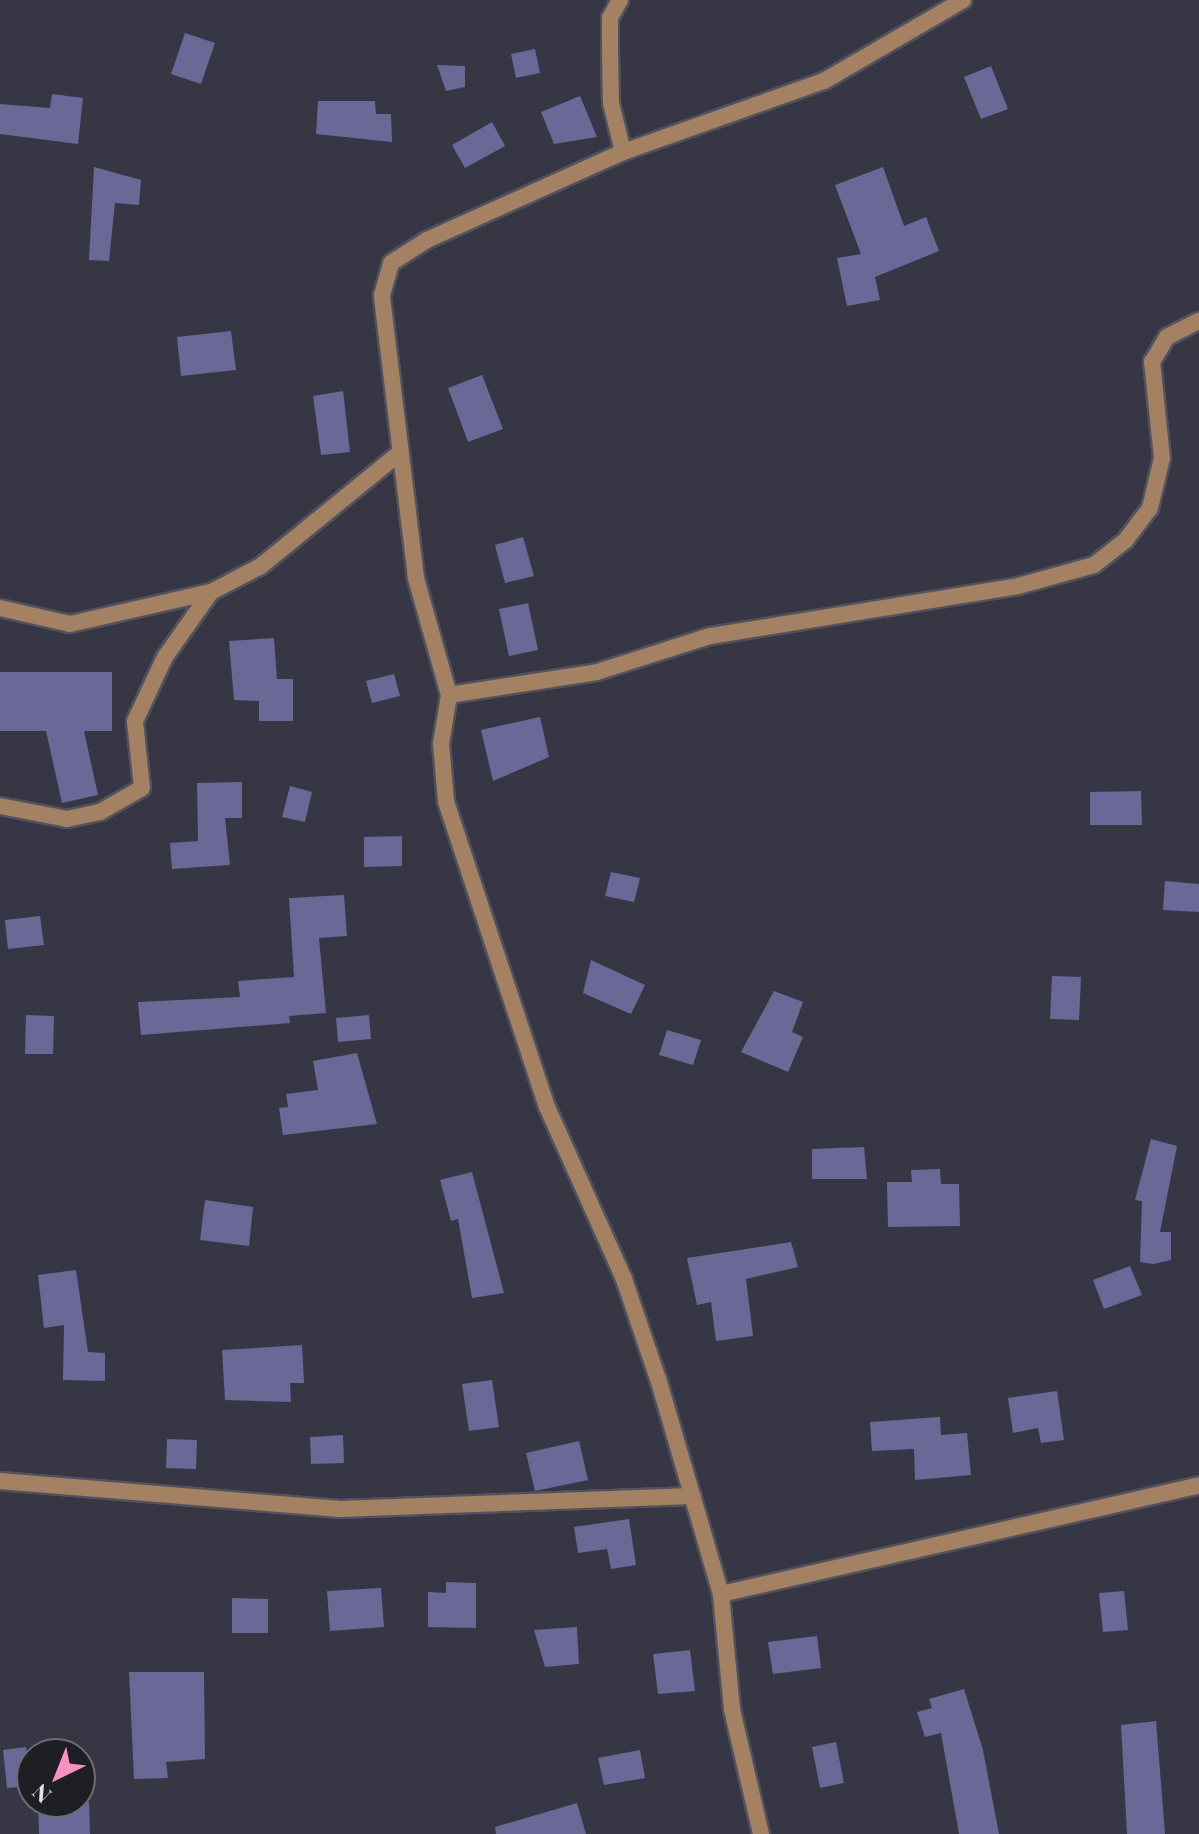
<!DOCTYPE html>
<style>
body{margin:0}
#map{position:relative;width:1199px;height:1834px;overflow:hidden;background:#363644;font-family:"Playfair Display",serif}
div>[style]{position:absolute}
[style*='--x']{left:calc(var(--x)*1px);top:calc(var(--y)*1px);width:calc(var(--w)*1px);rotate:calc(var(--a)*1deg)}
.building>*{inset:0;background:#6a6897}
.roads{filter:drop-shadow(2px 0 #52525f) drop-shadow(-2px 0 #52525f) drop-shadow(0 2px #52525f) drop-shadow(0 -2px #52525f)}
.street>*{height:16px;margin:-8px;padding:0 8px;transform-origin:8px;border-radius:8px;background:#a38162}
span{translate:-50% -50%;white-space:nowrap;text-align:center;line-height:1.15;-webkit-text-stroke:6px #1e1e25;paint-order:stroke}
.north{position:absolute;left:16px;top:1738px;width:80px;height:80px;box-sizing:border-box;background:#1e1e25;border:2px solid #6c6c75;border-radius:50%;rotate:223deg;font-size:22px;font-weight:700;line-height:32px;text-align:center;color:#e2e2ec}
.north::after{content:'';display:block;margin:auto;width:28px;height:36px;background:#fc8fc2;clip-path:polygon(50% 0,100% 100%,50% 72%,0 100%)}
</style>
<div id="map">
<div class="building">
<div style="clip-path:polygon(185px 33px,215px 43px,201px 84px,171px 74px)"></div>
<div style="clip-path:polygon(535px 49px,540px 73px,516px 78px,511px 54px)"></div>
<div style="clip-path:polygon(437px 65px,465px 66px,465px 87px,446px 91px)"></div>
<div style="clip-path:polygon(991px 66px,1008px 109px,981px 119px,964px 77px)"></div>
<div style="clip-path:polygon(52px 94px,83px 98px,78px 144px,0 134px,0 104px,50px 108px)"></div>
<div style="clip-path:polygon(580px 96px,597px 137px,554px 144px,541px 112px)"></div>
<div style="clip-path:polygon(318px 101px,375px 101px,376px 114px,391px 114px,392px 142px,316px 134px)"></div>
<div style="clip-path:polygon(492px 122px,505px 146px,465px 168px,452px 145px)"></div>
<div style="clip-path:polygon(94px 167px,141px 180px,139px 205px,115px 203px,109px 261px,89px 260px)"></div>
<div style="clip-path:polygon(883px 167px,904px 226px,926px 217px,939px 251px,875px 277px,880px 300px,847px 306px,837px 258px,861px 254px,835px 185px)"></div>
<div style="clip-path:polygon(231px 331px,236px 370px,181px 376px,177px 337px)"></div>
<div style="clip-path:polygon(482px 375px,503px 429px,468px 442px,448px 388px)"></div>
<div style="clip-path:polygon(343px 391px,350px 452px,321px 455px,313px 396px)"></div>
<div style="clip-path:polygon(523px 537px,534px 576px,505px 583px,495px 545px)"></div>
<div style="clip-path:polygon(528px 603px,538px 650px,509px 656px,499px 609px)"></div>
<div style="clip-path:polygon(274px 638px,277px 679px,293px 679px,293px 721px,259px 721px,259px 701px,234px 700px,229px 641px)"></div>
<div style="clip-path:polygon(0 672px,112px 672px,112px 731px,84px 731px,98px 795px,62px 803px,46px 731px,0 731px)"></div>
<div style="clip-path:polygon(394px 674px,400px 696px,372px 703px,366px 681px)"></div>
<div style="clip-path:polygon(540px 717px,549px 757px,493px 781px,481px 730px)"></div>
<div style="clip-path:polygon(242px 782px,242px 818px,225px 818px,230px 865px,172px 869px,170px 843px,198px 841px,197px 783px)"></div>
<div style="clip-path:polygon(290px 786px,312px 792px,305px 822px,282px 817px)"></div>
<div style="clip-path:polygon(1141px 791px,1142px 825px,1090px 825px,1090px 792px)"></div>
<div style="clip-path:polygon(402px 836px,402px 866px,364px 867px,364px 837px)"></div>
<div style="clip-path:polygon(611px 872px,640px 878px,634px 902px,605px 896px)"></div>
<div style="clip-path:polygon(1165px 881px,1199px 884px,1199px 912px,1163px 910px)"></div>
<div style="clip-path:polygon(344px 895px,347px 936px,319px 938px,326px 1013px,289px 1016px,290px 1023px,141px 1035px,138px 1002px,240px 997px,238px 981px,294px 977px,289px 898px)"></div>
<div style="clip-path:polygon(40px 916px,44px 945px,8px 949px,5px 920px)"></div>
<div style="clip-path:polygon(591px 960px,645px 985px,631px 1014px,583px 993px)"></div>
<div style="clip-path:polygon(1052px 976px,1081px 977px,1079px 1020px,1050px 1019px)"></div>
<div style="clip-path:polygon(774px 991px,803px 1002px,792px 1032px,803px 1037px,788px 1072px,741px 1052px)"></div>
<div style="clip-path:polygon(26px 1015px,54px 1016px,53px 1054px,25px 1054px)"></div>
<div style="clip-path:polygon(369px 1015px,371px 1039px,338px 1042px,336px 1018px)"></div>
<div style="clip-path:polygon(667px 1030px,701px 1040px,693px 1065px,659px 1055px)"></div>
<div style="clip-path:polygon(357px 1053px,377px 1124px,283px 1135px,279px 1108px,288px 1107px,286px 1094px,318px 1090px,313px 1061px)"></div>
<div style="clip-path:polygon(1151px 1139px,1177px 1146px,1160px 1232px,1171px 1232px,1171px 1260px,1153px 1264px,1140px 1262px,1142px 1201px,1135px 1200px)"></div>
<div style="clip-path:polygon(864px 1147px,867px 1179px,812px 1179px,812px 1149px)"></div>
<div style="clip-path:polygon(940px 1169px,941px 1184px,959px 1184px,960px 1226px,888px 1227px,887px 1182px,912px 1182px,911px 1170px)"></div>
<div style="clip-path:polygon(472px 1172px,504px 1293px,472px 1298px,458px 1219px,451px 1221px,440px 1180px)"></div>
<div style="clip-path:polygon(205px 1200px,253px 1207px,249px 1246px,200px 1240px)"></div>
<div style="clip-path:polygon(791px 1242px,798px 1267px,746px 1279px,753px 1336px,716px 1341px,711px 1302px,697px 1305px,687px 1258px)"></div>
<div style="clip-path:polygon(1130px 1266px,1142px 1295px,1104px 1309px,1093px 1280px)"></div>
<div style="clip-path:polygon(76px 1270px,88px 1352px,105px 1353px,105px 1381px,63px 1380px,64px 1325px,44px 1328px,38px 1275px)"></div>
<div style="clip-path:polygon(302px 1345px,304px 1383px,290px 1383px,291px 1402px,225px 1400px,222px 1350px)"></div>
<div style="clip-path:polygon(492px 1380px,499px 1427px,469px 1431px,462px 1384px)"></div>
<div style="clip-path:polygon(1057px 1391px,1064px 1440px,1041px 1443px,1038px 1428px,1013px 1433px,1008px 1398px)"></div>
<div style="clip-path:polygon(940px 1417px,941px 1435px,967px 1433px,971px 1475px,915px 1480px,914px 1449px,872px 1451px,870px 1422px)"></div>
<div style="clip-path:polygon(343px 1435px,344px 1463px,311px 1464px,310px 1437px)"></div>
<div style="clip-path:polygon(167px 1439px,197px 1440px,196px 1469px,166px 1468px)"></div>
<div style="clip-path:polygon(579px 1441px,588px 1480px,535px 1491px,526px 1453px)"></div>
<div style="clip-path:polygon(629px 1519px,636px 1565px,611px 1569px,607px 1549px,578px 1553px,574px 1527px)"></div>
<div style="clip-path:polygon(446px 1582px,476px 1583px,476px 1628px,428px 1627px,428px 1592px,446px 1593px)"></div>
<div style="clip-path:polygon(381px 1588px,384px 1627px,330px 1631px,327px 1591px)"></div>
<div style="clip-path:polygon(1124px 1591px,1128px 1630px,1103px 1632px,1099px 1593px)"></div>
<div style="clip-path:polygon(232px 1598px,268px 1599px,268px 1633px,232px 1633px)"></div>
<div style="clip-path:polygon(577px 1627px,579px 1664px,545px 1667px,534px 1630px)"></div>
<div style="clip-path:polygon(817px 1636px,821px 1668px,773px 1674px,768px 1642px)"></div>
<div style="clip-path:polygon(690px 1650px,695px 1691px,658px 1694px,653px 1654px)"></div>
<div style="clip-path:polygon(129px 1672px,204px 1672px,205px 1759px,166px 1762px,168px 1778px,134px 1779px)"></div>
<div style="clip-path:polygon(964px 1689px,983px 1750px,999px 1834px,959px 1834px,941px 1733px,925px 1737px,917px 1712px,932px 1708px,929px 1699px)"></div>
<div style="clip-path:polygon(1156px 1721px,1165px 1834px,1127px 1834px,1121px 1725px)"></div>
<div style="clip-path:polygon(836px 1742px,844px 1783px,820px 1788px,812px 1747px)"></div>
<div style="clip-path:polygon(26px 1747px,30px 1786px,7px 1788px,3px 1750px)"></div>
<div style="clip-path:polygon(640px 1750px,645px 1778px,604px 1785px,598px 1758px)"></div>
<div style="clip-path:polygon(38px 1802px,89px 1802px,90px 1834px,39px 1834px)"></div>
<div style="clip-path:polygon(577px 1803px,586px 1834px,496px 1834px,495px 1827px)"></div>
</div>
<div class="roads">
<div class="street">
<div style="--x:620;--y:0;--w:21;--a:119"></div>
<div style="--x:610;--y:18;--w:34;--a:90"></div>
<div style="--x:610;--y:52;--w:51;--a:88.9"></div>
<div style="--x:611;--y:103;--w:50;--a:76.2"></div>
<div style="--x:0;--y:608;--w:72;--a:12.9"></div>
<div style="--x:70;--y:624;--w:145;--a:-12.8"></div>
<div style="--x:211;--y:592;--w:56;--a:-27.5"></div>
<div style="--x:261;--y:566;--w:176;--a:-39.2"></div>
<div style="--x:449;--y:695;--w:150;--a:-8.8"></div>
<div style="--x:597;--y:672;--w:119;--a:-17.7"></div>
<div style="--x:710;--y:636;--w:312;--a:-9.2"></div>
<div style="--x:1018;--y:586;--w:79;--a:-15.4"></div>
<div style="--x:1094;--y:565;--w:39;--a:-38"></div>
<div style="--x:1125;--y:541;--w:41;--a:-52.9"></div>
<div style="--x:1150;--y:508;--w:51;--a:-76.5"></div>
<div style="--x:1162;--y:458;--w:97;--a:-95.9"></div>
<div style="--x:1152;--y:362;--w:29;--a:-59"></div>
<div style="--x:1167;--y:337;--w:36;--a:-27"></div>
<div style="--x:0;--y:806;--w:68;--a:11"></div>
<div style="--x:67;--y:819;--w:34;--a:-12"></div>
<div style="--x:100;--y:812;--w:48;--a:-29.7"></div>
<div style="--x:142;--y:788;--w:67;--a:-96"></div>
<div style="--x:135;--y:721;--w:71;--a:-64.9"></div>
<div style="--x:165;--y:657;--w:80;--a:-54.7"></div>
<div style="--x:0;--y:1481;--w:341;--a:4.7"></div>
<div style="--x:340;--y:1509;--w:353;--a:-2.1"></div>
<div style="--x:721;--y:1594;--w:490;--a:-12.8"></div>
<div style="--x:761;--y:1834;--w:128;--a:-103.1"></div>
<div style="--x:732;--y:1709;--w:116;--a:-95.5"></div>
<div style="--x:721;--y:1594;--w:224;--a:-106.3"></div>
<div style="--x:658;--y:1379;--w:106;--a:-108.8"></div>
<div style="--x:624;--y:1279;--w:188;--a:-114.1"></div>
<div style="--x:547;--y:1107;--w:322;--a:-108.3"></div>
<div style="--x:446;--y:801;--w:57;--a:-95"></div>
<div style="--x:441;--y:744;--w:50;--a:-80.7"></div>
<div style="--x:449;--y:695;--w:122;--a:-105.8"></div>
<div style="--x:416;--y:578;--w:285;--a:-96.9"></div>
<div style="--x:382;--y:295;--w:33;--a:-74"></div>
<div style="--x:391;--y:263;--w:43;--a:-32.6"></div>
<div style="--x:427;--y:240;--w:215;--a:-24.2"></div>
<div style="--x:623;--y:152;--w:213;--a:-19.5"></div>
<div style="--x:824;--y:81;--w:161;--a:-30.2"></div>
</div>
</div>
<div class="north">N</div>
</div>
